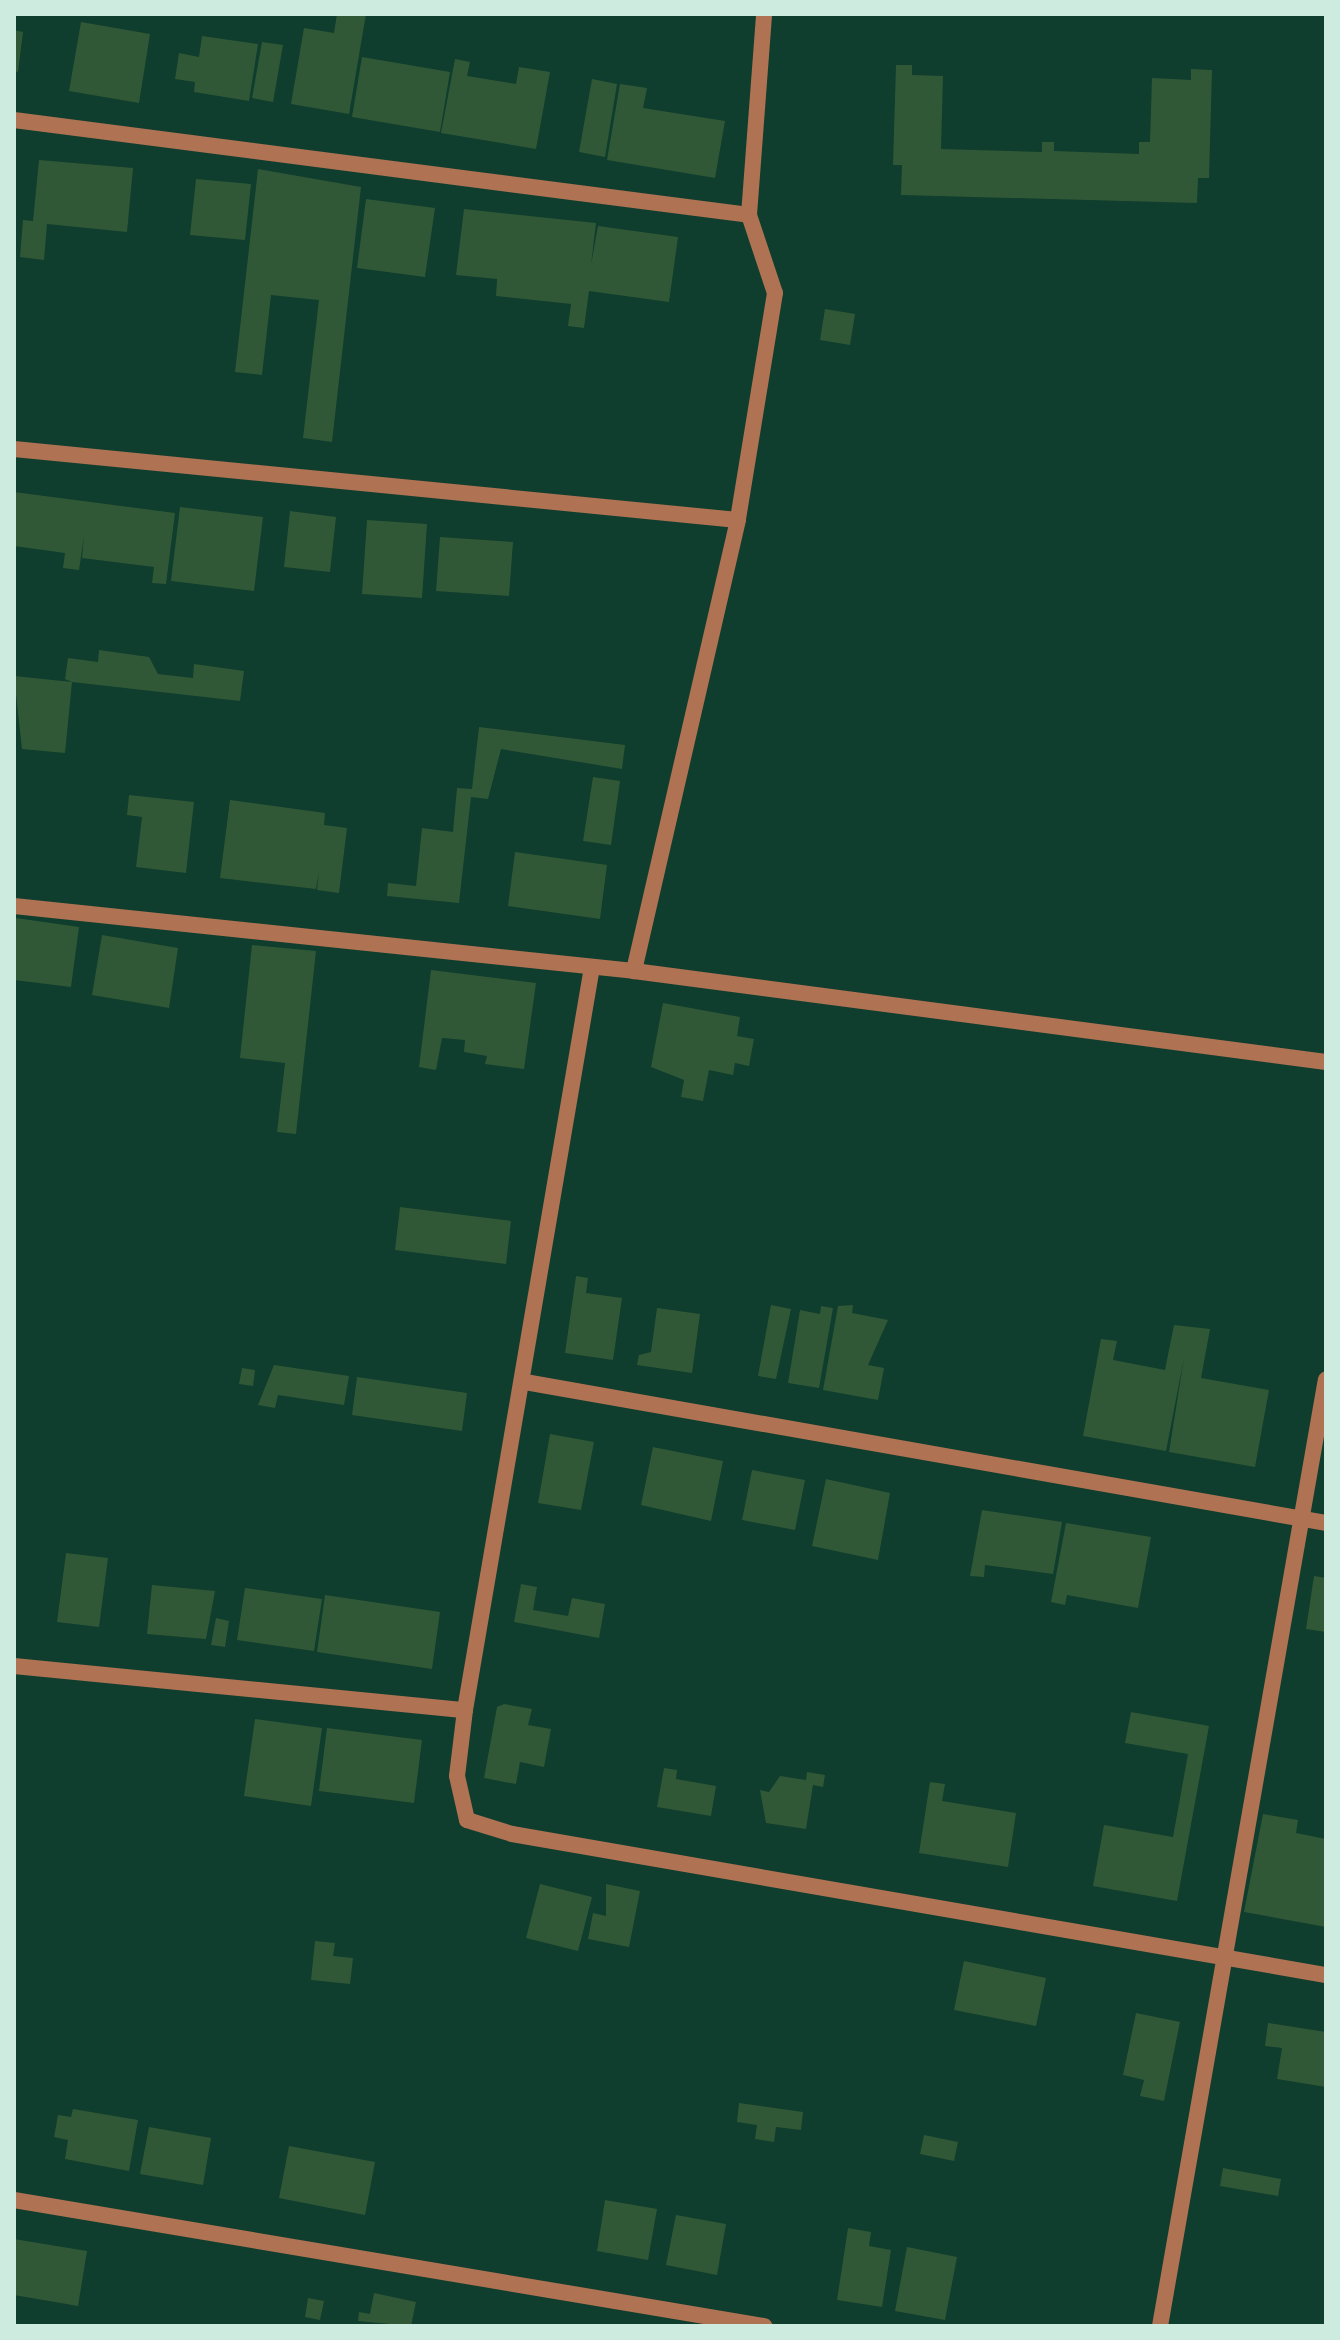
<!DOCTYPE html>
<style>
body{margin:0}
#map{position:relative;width:1340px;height:2340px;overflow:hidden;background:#0f3d2e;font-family:"Golos Text",sans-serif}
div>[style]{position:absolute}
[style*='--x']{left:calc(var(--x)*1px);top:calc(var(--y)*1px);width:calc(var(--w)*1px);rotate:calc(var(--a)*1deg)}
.building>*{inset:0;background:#315836}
.street>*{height:16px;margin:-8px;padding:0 8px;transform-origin:8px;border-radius:8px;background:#af7252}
span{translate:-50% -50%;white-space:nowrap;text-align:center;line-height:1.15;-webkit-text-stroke:6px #082118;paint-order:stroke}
.frame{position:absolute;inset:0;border:16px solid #ceebdf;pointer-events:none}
</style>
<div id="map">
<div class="building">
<div style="clip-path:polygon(337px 14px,366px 14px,349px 114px,291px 104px,304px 28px,334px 33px)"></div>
<div style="clip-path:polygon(81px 22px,150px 34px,139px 103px,69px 91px)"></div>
<div style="clip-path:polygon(14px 30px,23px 32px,18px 72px,14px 71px)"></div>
<div style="clip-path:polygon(202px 36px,258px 44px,249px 101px,194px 92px,195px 82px,175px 79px,179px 53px,199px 57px)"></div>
<div style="clip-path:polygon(262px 42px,283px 45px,273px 102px,252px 98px)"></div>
<div style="clip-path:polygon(362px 57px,450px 72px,440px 132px,352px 117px)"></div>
<div style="clip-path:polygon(455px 59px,470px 62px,467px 76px,516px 84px,519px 67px,550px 72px,536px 149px,441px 133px)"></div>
<div style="clip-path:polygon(896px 65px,912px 65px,912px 75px,943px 76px,941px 149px,1042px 152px,1042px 142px,1054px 142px,1054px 151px,1139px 154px,1139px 142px,1150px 142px,1152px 78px,1191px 80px,1191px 69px,1212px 70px,1209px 178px,1198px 178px,1197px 203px,901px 195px,902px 165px,893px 165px)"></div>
<div style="clip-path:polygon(592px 79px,617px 84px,605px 157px,579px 152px)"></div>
<div style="clip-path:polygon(620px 84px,647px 88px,643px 108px,725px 121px,715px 178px,607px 160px)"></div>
<div style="clip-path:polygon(39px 160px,133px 168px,127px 232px,47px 224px,44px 260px,20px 257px,23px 220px,33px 221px)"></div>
<div style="clip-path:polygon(258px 169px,361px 187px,332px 442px,303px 438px,319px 300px,271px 295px,262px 375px,235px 372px)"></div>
<div style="clip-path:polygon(196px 179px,251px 184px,245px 240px,190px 235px)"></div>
<div style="clip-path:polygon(366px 199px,435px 208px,425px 277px,357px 268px)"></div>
<div style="clip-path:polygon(464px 209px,596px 223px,591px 265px,598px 226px,678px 237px,669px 302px,589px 291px,584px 328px,568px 326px,571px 304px,496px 296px,497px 279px,456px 275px)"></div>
<div style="clip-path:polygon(825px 309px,855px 314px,850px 345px,820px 340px)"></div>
<div style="clip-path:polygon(14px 492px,175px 513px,166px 584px,152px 583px,154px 567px,82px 558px,84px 536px,79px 570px,63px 568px,65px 553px,14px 546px)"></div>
<div style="clip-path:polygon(180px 507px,263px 517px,254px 591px,171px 581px)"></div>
<div style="clip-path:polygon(290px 511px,336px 517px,330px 572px,284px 567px)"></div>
<div style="clip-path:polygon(367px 520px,427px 524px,422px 598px,362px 594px)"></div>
<div style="clip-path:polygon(440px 537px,513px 542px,509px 596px,436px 591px)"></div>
<div style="clip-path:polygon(99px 650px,149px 657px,158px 674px,193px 678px,194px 664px,244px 671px,240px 701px,72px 682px,65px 753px,22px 749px,14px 676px,72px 682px,65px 679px,68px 658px,98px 662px)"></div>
<div style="clip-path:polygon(479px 727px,625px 745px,622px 769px,501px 749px,488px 799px,471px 797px,459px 903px,387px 896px,388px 883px,416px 886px,422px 828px,453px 832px,457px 788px,472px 789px)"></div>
<div style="clip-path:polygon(593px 777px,620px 781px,611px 845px,583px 841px)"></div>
<div style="clip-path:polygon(129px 795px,194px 802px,186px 873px,136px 867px,142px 817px,127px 815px)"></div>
<div style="clip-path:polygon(230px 800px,325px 813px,324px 825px,347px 828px,339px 893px,317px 890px,319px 871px,316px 889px,220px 878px)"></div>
<div style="clip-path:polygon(515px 852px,607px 865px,600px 919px,508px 906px)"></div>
<div style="clip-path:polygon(16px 918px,79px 927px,71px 987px,14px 980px)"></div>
<div style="clip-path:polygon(102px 935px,178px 948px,169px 1008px,92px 995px)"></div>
<div style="clip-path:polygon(252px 945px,316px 951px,296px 1134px,277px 1132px,285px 1063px,240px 1058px)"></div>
<div style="clip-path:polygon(431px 970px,536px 983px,524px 1069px,485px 1064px,487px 1056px,464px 1052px,465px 1040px,442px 1038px,436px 1070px,419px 1067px)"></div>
<div style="clip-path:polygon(663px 1003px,740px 1017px,737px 1036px,754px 1039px,749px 1066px,735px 1063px,733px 1075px,709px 1070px,703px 1101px,681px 1097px,684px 1080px,651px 1067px)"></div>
<div style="clip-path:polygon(400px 1207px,511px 1221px,506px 1264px,395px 1250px)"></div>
<div style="clip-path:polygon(576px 1276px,588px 1278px,586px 1293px,622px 1298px,613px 1360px,565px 1353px)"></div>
<div style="clip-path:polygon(771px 1305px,791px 1309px,776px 1379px,758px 1376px)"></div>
<div style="clip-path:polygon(853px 1305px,852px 1313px,888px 1320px,868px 1365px,884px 1368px,878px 1400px,823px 1390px,838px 1306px)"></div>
<div style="clip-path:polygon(821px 1306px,833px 1308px,819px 1388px,788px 1383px,800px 1310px,820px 1314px)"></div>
<div style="clip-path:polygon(657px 1308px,700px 1314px,692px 1373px,637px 1365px,639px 1355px,651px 1352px)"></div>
<div style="clip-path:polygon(1174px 1325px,1210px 1329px,1201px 1378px,1269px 1390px,1255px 1467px,1169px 1452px,1184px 1358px,1166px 1451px,1083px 1436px,1101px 1339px,1117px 1341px,1113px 1360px,1165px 1370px)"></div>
<div style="clip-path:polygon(274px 1365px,349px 1376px,344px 1405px,278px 1395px,275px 1408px,258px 1405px)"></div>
<div style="clip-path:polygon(242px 1368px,255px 1370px,253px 1386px,239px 1384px)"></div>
<div style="clip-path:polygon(357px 1377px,467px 1393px,462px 1431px,352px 1415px)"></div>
<div style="clip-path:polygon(550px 1434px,594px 1442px,581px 1510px,538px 1503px)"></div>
<div style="clip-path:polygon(653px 1447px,723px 1461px,711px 1521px,641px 1505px)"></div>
<div style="clip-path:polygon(752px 1470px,805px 1480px,795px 1530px,742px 1520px)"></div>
<div style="clip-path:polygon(826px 1479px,890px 1493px,878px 1560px,812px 1546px)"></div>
<div style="clip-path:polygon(982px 1510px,1062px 1522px,1053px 1574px,985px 1565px,984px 1577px,970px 1576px)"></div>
<div style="clip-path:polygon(1066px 1523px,1151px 1537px,1138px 1608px,1067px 1595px,1065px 1605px,1051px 1602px)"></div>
<div style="clip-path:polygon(66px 1553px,108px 1558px,99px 1627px,57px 1622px)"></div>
<div style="clip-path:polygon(1314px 1576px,1326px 1578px,1326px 1632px,1306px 1629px)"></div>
<div style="clip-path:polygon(521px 1584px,537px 1587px,533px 1610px,568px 1616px,572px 1598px,605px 1604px,599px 1638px,514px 1622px)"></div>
<div style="clip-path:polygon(152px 1585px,215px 1591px,206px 1639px,147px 1634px)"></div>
<div style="clip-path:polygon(245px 1588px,322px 1599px,314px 1651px,237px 1640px)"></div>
<div style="clip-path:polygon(325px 1595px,440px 1612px,432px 1669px,317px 1652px)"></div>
<div style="clip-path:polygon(216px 1618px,229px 1621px,225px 1647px,211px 1645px)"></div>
<div style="clip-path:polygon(504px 1704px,532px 1709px,528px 1725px,551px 1729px,544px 1767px,520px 1762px,516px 1784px,484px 1778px,497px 1707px)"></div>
<div style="clip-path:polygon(1131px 1712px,1209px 1726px,1177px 1901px,1093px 1886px,1104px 1825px,1173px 1837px,1188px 1754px,1125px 1743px)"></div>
<div style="clip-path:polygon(255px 1719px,322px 1728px,311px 1806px,244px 1796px)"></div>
<div style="clip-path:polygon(327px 1728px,422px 1740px,414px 1803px,319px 1791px)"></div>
<div style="clip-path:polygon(664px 1768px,677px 1770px,676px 1779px,716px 1786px,711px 1816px,657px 1807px)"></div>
<div style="clip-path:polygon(807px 1772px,825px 1775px,823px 1787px,813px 1785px,806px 1829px,766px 1823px,760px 1790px,769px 1792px,780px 1776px,806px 1780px)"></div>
<div style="clip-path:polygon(930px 1782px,945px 1784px,942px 1801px,1016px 1813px,1008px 1867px,919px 1853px)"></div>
<div style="clip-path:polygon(1263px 1814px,1298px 1820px,1296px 1833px,1326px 1839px,1326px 1927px,1244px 1912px)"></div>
<div style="clip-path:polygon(540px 1884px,592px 1897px,578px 1951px,526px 1938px)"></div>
<div style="clip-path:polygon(606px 1884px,640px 1891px,629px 1947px,588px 1939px,593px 1913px,606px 1916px)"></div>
<div style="clip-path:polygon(315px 1941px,335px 1943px,333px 1956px,353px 1958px,350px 1984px,311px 1980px)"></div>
<div style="clip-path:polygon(964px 1961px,1046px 1978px,1036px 2026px,954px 2010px)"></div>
<div style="clip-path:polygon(1136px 2013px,1180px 2022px,1164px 2101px,1140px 2096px,1144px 2080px,1123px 2075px)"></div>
<div style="clip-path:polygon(1268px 2023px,1326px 2032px,1326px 2087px,1277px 2079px,1282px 2048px,1265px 2046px)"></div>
<div style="clip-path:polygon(739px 2103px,803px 2112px,801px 2130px,776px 2127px,774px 2142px,755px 2139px,757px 2125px,737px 2122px)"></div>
<div style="clip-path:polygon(73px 2109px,138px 2120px,129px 2171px,65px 2159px,68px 2140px,54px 2137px,58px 2115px,71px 2117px)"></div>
<div style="clip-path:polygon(149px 2127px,211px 2138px,203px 2185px,140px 2174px)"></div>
<div style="clip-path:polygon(924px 2135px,958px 2142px,954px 2161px,920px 2154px)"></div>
<div style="clip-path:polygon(289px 2146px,375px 2162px,365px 2215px,279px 2198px)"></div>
<div style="clip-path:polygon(1223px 2168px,1281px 2179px,1278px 2196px,1220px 2186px)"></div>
<div style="clip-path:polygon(605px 2200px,657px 2209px,648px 2260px,597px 2251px)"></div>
<div style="clip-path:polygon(676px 2215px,726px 2224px,717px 2275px,666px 2265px)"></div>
<div style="clip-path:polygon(848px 2228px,871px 2232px,869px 2246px,891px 2250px,882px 2307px,837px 2300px)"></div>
<div style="clip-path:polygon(14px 2239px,87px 2251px,78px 2306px,14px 2295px)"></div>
<div style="clip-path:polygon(907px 2247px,957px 2257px,945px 2320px,895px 2311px)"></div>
<div style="clip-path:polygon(374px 2293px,416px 2302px,411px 2326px,358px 2321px,359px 2312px,370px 2314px)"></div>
<div style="clip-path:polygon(308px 2298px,324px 2301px,320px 2320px,305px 2317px)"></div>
</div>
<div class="street">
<div style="--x:14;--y:120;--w:741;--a:7.36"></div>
<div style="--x:749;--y:215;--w:82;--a:71.6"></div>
<div style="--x:775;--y:293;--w:230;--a:99.3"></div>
<div style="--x:738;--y:520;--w:463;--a:103"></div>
<div style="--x:749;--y:215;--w:202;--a:-85.7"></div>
<div style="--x:14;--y:449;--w:727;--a:5.6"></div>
<div style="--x:14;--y:906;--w:623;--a:5.98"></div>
<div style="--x:634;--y:971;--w:698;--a:7.49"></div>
<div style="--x:592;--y:967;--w:754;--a:99.7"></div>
<div style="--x:465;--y:1710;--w:66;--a:96.9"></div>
<div style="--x:457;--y:1776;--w:45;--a:77.2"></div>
<div style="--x:467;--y:1820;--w:47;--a:17.3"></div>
<div style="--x:512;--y:1834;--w:826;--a:9.83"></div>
<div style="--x:525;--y:1382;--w:813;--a:9.98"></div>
<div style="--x:14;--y:1666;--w:453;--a:5.6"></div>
<div style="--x:14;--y:2200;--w:761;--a:9.54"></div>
<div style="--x:1160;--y:2326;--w:961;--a:-80.06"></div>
</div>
<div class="frame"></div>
</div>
